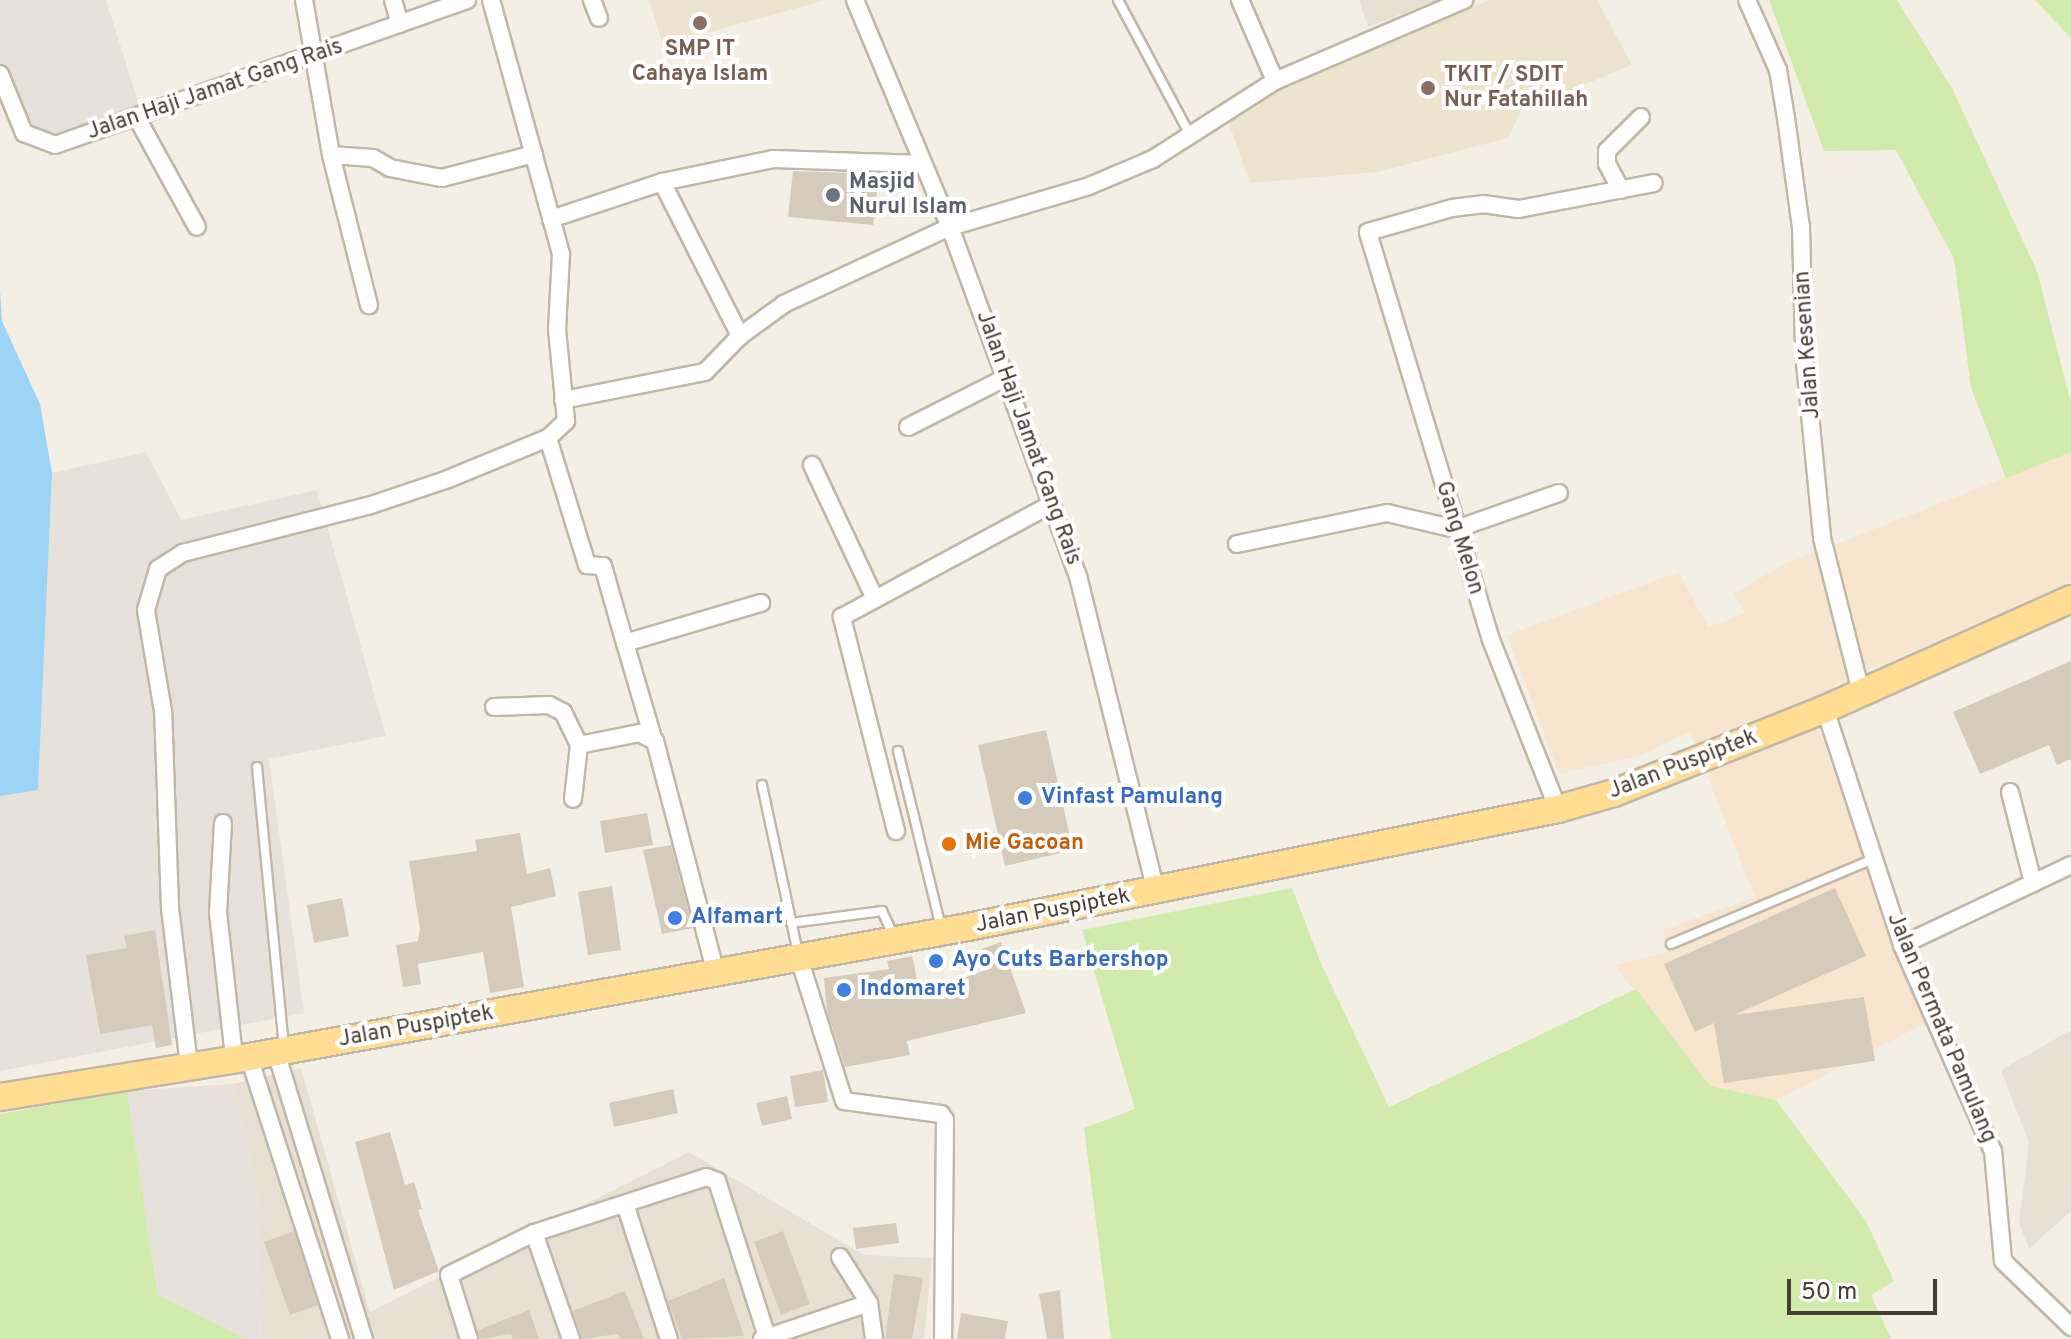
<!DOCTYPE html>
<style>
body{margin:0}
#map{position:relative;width:2071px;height:1339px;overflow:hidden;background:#f4efe5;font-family:Overpass,sans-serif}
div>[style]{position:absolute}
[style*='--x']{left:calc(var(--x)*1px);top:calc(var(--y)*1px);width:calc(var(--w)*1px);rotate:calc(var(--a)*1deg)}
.residential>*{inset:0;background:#e8e1d3}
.commercial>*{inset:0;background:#f7e5cf}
.industrial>*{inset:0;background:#e6e1da}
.education>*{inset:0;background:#eee4ce}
.green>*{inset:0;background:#d0ebab}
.water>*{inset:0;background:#9dd3f5}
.building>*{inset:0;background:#d6cbba}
.roads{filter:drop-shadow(2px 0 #c0b7a7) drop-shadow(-2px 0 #c0b7a7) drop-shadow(0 2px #c0b7a7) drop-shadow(0 -2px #c0b7a7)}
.service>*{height:8px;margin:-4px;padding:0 4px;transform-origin:4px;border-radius:4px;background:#fff}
.minor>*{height:16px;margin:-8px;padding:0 8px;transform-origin:8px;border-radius:8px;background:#fff}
.primary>*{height:26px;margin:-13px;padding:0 13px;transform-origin:13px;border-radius:13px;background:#ffde93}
.dots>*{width:22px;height:22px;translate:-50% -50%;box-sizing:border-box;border:4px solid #fff;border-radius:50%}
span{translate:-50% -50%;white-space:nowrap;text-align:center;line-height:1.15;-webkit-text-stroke:8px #fff;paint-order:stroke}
.education-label{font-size:22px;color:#785e54;font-weight:700}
.left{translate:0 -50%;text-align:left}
.street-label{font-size:22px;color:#473f34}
.worship-label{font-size:22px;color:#5b616d;font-weight:700}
.shop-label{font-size:22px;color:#366cbe;font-weight:700}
.food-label{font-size:22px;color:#c56008;font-weight:700}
.scale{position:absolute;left:1787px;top:1279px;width:150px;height:36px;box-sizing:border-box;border:4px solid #473f34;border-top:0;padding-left:10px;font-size:24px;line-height:28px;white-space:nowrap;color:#473f34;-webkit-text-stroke:6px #fff;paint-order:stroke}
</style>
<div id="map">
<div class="residential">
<div style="clip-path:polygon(1359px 0,1438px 0,1368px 27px)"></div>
<div style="clip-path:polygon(2071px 1030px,2071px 1211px,2029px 1249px,2019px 1223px,2029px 1143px,2001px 1070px)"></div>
<div style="clip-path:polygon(301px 1068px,370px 1312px,689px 1152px,864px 1255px,932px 1258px,924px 1339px,261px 1339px,256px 1184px,232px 1084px)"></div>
</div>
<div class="commercial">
<div style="clip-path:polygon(2071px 452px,2071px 581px,1834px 686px,1819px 731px,1889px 929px,1933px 1019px,1776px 1100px,1710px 1086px,1615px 965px,1668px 952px,1663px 930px,1755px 897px,1690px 732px,1638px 756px,1559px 774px,1507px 635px,1679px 572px,1708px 627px,1745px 613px,1734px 593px,1785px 564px)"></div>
</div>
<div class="industrial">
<div style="clip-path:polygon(0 0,106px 0,140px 108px,67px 141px,14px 126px,0 96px)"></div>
<div style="clip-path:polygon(146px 452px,181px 520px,317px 490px,386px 736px,269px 759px,304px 1013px,0 1071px,0 796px,38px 789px,52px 473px)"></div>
<div style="clip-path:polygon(232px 1084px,256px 1184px,261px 1339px,247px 1339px,158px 1295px,127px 1091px)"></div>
</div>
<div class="education">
<div style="clip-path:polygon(649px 0,826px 0,663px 45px)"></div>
<div style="clip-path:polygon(1490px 0,1597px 0,1632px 65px,1521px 111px,1508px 138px,1377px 172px,1250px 183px,1224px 110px)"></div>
</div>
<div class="green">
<div style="clip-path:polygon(1769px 0,1897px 0,1952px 88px,2037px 271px,2071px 403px,2071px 452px,2006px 478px,1971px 388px,1954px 259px,1896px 150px,1824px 151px)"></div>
<div style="clip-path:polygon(2035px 0,2071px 0,2071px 38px)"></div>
<div style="clip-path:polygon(1292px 888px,1320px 961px,1389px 1107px,1636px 989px,1710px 1086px,1776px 1100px,1866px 1221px,1894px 1281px,1871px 1295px,1891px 1339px,1111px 1339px,1084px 1128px,1135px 1109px,1082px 930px)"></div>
<div style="clip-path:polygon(127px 1091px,158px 1295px,247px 1339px,0 1339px,0 1114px)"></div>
</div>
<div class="water">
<div style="clip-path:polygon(0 291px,2px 321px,40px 404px,52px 473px,38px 790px,0 796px)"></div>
</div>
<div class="building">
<div style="clip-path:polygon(793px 171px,879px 174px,873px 225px,788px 217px)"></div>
<div style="clip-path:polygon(2071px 661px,2071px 759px,2057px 765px,2049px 745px,1980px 774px,1953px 712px)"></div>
<div style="clip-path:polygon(1046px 730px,1073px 850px,1005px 866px,978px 745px)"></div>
<div style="clip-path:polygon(647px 813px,653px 845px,605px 853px,600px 821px)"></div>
<div style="clip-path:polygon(520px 833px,527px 874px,550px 868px,556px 896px,511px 907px,524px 987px,490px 993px,483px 952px,418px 964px,421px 984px,403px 987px,396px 945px,418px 941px,420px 930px,409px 861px,477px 851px,475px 840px)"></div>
<div style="clip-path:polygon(671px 845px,693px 928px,662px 934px,643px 850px)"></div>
<div style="clip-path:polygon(612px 886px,621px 950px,588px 955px,578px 892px)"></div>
<div style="clip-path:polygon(1835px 888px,1866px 956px,1734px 1015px,1864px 997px,1875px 1061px,1724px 1083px,1714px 1023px,1695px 1032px,1664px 964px)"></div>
<div style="clip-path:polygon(342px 898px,349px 936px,314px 943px,307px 905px)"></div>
<div style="clip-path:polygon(155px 930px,172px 1045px,156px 1048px,152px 1025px,100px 1034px,86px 955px,127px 948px,124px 936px)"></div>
<div style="clip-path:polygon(1001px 942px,1026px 1013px,907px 1041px,910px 1055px,845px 1067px,827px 1011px,824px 978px,889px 969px,887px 961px,912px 956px,919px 988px,946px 984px,989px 969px,982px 949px)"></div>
<div style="clip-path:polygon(823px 1070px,828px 1102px,795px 1107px,790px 1076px)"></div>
<div style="clip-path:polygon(673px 1089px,678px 1113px,614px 1127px,609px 1103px)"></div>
<div style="clip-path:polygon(787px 1096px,792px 1119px,762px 1126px,756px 1103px)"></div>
<div style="clip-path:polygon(390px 1132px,405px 1185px,414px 1182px,422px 1209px,418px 1210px,439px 1271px,394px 1290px,355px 1142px)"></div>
<div style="clip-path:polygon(896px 1223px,899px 1243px,856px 1249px,853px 1228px)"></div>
<div style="clip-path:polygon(294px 1231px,318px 1305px,290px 1315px,264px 1242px)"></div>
<div style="clip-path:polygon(783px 1231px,810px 1304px,781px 1315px,754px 1242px)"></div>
<div style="clip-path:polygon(894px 1274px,923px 1278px,912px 1339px,885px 1339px)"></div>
<div style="clip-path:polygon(724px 1278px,744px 1336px,682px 1339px,668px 1301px)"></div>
<div style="clip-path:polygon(1060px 1290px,1064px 1339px,1047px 1339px,1039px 1294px)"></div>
<div style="clip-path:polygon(625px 1291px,644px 1339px,620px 1339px,618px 1334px,582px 1339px,573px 1311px)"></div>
<div style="clip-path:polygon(529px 1310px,539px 1339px,513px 1339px,511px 1334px,480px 1339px,478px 1330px)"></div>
<div style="clip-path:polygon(961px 1313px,1008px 1321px,1005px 1339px,957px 1339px)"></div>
</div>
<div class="roads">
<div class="service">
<div style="--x:1118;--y:0;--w:153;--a:61.9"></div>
<div style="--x:898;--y:751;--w:181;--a:76.3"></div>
<div style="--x:257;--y:767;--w:279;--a:84.5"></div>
<div style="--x:762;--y:785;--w:172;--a:77.9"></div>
<div style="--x:791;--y:923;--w:92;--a:-7.5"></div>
<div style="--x:882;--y:911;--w:26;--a:65"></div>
<div style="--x:1671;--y:944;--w:219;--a:-22.8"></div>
</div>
<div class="minor">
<div style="--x:304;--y:0;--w:157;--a:80.1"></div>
<div style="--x:331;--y:155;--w:155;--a:75.8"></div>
<div style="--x:393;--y:0;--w:25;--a:74"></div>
<div style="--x:592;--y:0;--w:19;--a:69"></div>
<div style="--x:855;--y:0;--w:246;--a:67.3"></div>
<div style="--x:950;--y:227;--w:372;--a:69.9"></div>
<div style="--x:1078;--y:576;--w:325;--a:76.1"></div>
<div style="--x:1240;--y:0;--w:88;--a:66.6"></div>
<div style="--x:1747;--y:0;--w:77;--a:66.1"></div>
<div style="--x:1778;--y:70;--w:49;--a:80.5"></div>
<div style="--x:1786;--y:118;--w:110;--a:82.2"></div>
<div style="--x:1801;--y:227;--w:126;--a:88.6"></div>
<div style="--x:1804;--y:353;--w:186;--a:84.4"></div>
<div style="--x:1822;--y:538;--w:159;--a:75.8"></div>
<div style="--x:0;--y:74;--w:64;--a:67.9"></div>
<div style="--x:24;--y:133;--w:33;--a:21"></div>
<div style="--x:55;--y:145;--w:437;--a:-19.4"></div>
<div style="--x:137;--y:118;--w:124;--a:61.2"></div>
<div style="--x:331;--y:155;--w:42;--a:4.1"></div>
<div style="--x:373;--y:158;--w:20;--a:30"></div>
<div style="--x:390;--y:168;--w:53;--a:10.9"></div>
<div style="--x:442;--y:178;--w:95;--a:-14.6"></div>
<div style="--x:662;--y:182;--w:173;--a:63.1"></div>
<div style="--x:1621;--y:190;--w:30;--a:-118"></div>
<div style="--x:1607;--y:164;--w:13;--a:-90"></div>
<div style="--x:1607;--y:151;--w:48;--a:-45"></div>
<div style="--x:551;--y:219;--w:117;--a:-18.4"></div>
<div style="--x:662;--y:182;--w:113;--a:-11.7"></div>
<div style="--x:773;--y:159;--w:150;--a:1.9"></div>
<div style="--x:563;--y:400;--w:145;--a:-11.2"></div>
<div style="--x:705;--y:372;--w:50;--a:-45.8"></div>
<div style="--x:740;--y:336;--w:54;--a:-36"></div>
<div style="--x:784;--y:304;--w:183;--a:-24.9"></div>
<div style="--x:950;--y:227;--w:145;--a:-16.4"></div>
<div style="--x:1089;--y:186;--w:69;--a:-22.9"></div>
<div style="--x:1153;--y:159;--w:145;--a:-32.6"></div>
<div style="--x:1275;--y:81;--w:206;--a:-23.2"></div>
<div style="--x:908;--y:427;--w:111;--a:-26.8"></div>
<div style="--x:548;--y:438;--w:133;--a:72.9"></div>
<div style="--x:587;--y:565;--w:16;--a:4"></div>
<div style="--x:603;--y:566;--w:80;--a:74.1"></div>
<div style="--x:625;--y:643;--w:142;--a:-16.4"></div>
<div style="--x:812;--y:465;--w:148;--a:64.8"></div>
<div style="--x:1237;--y:544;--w:153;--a:-11.7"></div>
<div style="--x:1387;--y:513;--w:71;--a:13.1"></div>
<div style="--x:1456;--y:529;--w:109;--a:-19.3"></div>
<div style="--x:625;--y:643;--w:96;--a:73.6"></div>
<div style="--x:494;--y:707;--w:55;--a:-2.1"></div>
<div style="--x:549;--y:705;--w:16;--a:27"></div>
<div style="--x:563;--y:712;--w:37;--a:64"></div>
<div style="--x:579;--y:745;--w:54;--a:96.3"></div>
<div style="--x:1825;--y:709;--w:248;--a:71.9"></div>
<div style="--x:1902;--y:945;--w:225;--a:66.2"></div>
<div style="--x:1993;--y:1151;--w:110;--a:84.8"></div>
<div style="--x:2003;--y:1261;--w:95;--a:44.1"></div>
<div style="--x:579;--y:745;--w:61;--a:-11.3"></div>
<div style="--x:639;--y:733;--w:18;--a:27"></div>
<div style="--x:655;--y:741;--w:240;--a:75.3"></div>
<div style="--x:2010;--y:792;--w:94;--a:75.8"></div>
<div style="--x:1558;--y:809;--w:182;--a:-111.6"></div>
<div style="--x:1491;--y:640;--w:426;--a:-106.8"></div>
<div style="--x:1368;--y:232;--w:87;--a:-15.9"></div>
<div style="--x:1452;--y:208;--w:31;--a:-7"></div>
<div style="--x:1483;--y:204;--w:36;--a:8"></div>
<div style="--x:1519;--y:209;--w:137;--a:-10.9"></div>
<div style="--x:223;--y:823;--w:89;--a:93.2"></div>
<div style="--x:218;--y:912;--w:146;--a:83.7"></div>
<div style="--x:896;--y:831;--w:221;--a:-104.2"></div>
<div style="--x:842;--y:617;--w:238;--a:-28.3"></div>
<div style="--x:1902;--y:945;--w:187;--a:-25.3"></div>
<div style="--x:799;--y:958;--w:150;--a:72.5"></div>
<div style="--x:844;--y:1101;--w:98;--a:7.6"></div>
<div style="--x:941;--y:1114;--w:7;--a:56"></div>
<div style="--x:945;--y:1120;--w:219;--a:90.5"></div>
<div style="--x:276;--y:1052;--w:300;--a:73"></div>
<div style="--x:249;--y:1057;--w:296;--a:72.1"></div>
<div style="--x:189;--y:1065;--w:158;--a:-96.9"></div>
<div style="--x:170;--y:908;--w:197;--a:-92"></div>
<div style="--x:163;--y:711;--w:102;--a:-99.6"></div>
<div style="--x:146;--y:610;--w:43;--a:-73.7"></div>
<div style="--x:158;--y:569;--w:30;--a:-33"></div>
<div style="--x:183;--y:553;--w:191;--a:-14.3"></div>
<div style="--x:368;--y:506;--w:84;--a:-18.6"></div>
<div style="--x:448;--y:479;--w:108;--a:-22.3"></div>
<div style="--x:548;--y:438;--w:25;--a:-43"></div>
<div style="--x:566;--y:421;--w:91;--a:-95.6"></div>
<div style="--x:557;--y:330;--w:76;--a:-87"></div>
<div style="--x:561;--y:254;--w:263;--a:-105.4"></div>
<div style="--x:626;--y:1207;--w:139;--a:72"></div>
<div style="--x:534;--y:1233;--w:112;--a:70.8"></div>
<div style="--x:840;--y:1257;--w:54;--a:57.8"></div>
<div style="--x:869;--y:1303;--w:36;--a:82"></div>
<div style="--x:469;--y:1339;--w:67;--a:-107.4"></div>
<div style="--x:449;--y:1275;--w:95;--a:-26.3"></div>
<div style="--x:534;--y:1233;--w:181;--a:-18"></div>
<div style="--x:706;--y:1177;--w:12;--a:20"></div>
<div style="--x:717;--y:1181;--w:164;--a:72.2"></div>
<div style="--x:762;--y:1339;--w:113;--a:-18.6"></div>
</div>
<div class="primary">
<div style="--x:0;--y:1097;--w:252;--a:-9.1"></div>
<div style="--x:249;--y:1057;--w:731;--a:-10.25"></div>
<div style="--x:968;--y:927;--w:602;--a:-11.31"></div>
<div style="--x:1558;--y:809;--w:58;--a:-15.9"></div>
<div style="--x:1614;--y:793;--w:227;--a:-21.7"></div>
<div style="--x:1825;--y:709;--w:269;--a:-24.1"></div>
</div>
</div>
<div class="dots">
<div style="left:700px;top:23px;background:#8d6e63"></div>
<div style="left:1428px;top:88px;background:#8d6e63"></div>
<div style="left:833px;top:195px;background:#6b7280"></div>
<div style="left:1025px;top:798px;background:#3f7fe0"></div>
<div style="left:949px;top:844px;background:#e8710a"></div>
<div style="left:675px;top:918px;background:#3f7fe0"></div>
<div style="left:936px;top:961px;background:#3f7fe0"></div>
<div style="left:844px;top:990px;background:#3f7fe0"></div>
</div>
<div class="education-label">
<span style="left:700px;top:62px">SMP IT<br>Cahaya Islam</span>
<span class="left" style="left:1444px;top:88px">TKIT / SDIT<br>Nur Fatahillah</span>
</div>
<div class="street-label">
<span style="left:215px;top:90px;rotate:-19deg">Jalan Haji Jamat Gang Rais</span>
<span style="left:1808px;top:345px;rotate:-94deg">Jalan Kesenian</span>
<span style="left:1028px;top:438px;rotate:70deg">Jalan Haji Jamat Gang Rais</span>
<span style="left:1459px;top:538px;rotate:73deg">Gang Melon</span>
<span style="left:1683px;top:765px;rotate:-21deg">Jalan Puspiptek</span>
<span style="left:1053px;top:911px;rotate:-11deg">Jalan Puspiptek</span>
<span style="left:416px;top:1027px;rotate:-10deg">Jalan Puspiptek</span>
<span style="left:1941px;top:1028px;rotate:67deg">Jalan Permata Pamulang</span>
</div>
<div class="worship-label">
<span class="left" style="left:849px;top:195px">Masjid<br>Nurul Islam</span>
</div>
<div class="shop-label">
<span class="left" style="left:1041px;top:798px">Vinfast Pamulang</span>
<span class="left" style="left:691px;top:918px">Alfamart</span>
<span class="left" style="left:952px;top:961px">Ayo Cuts Barbershop</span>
<span class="left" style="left:860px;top:990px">Indomaret</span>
</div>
<div class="food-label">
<span class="left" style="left:965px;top:844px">Mie Gacoan</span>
</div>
<div class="scale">50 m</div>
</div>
